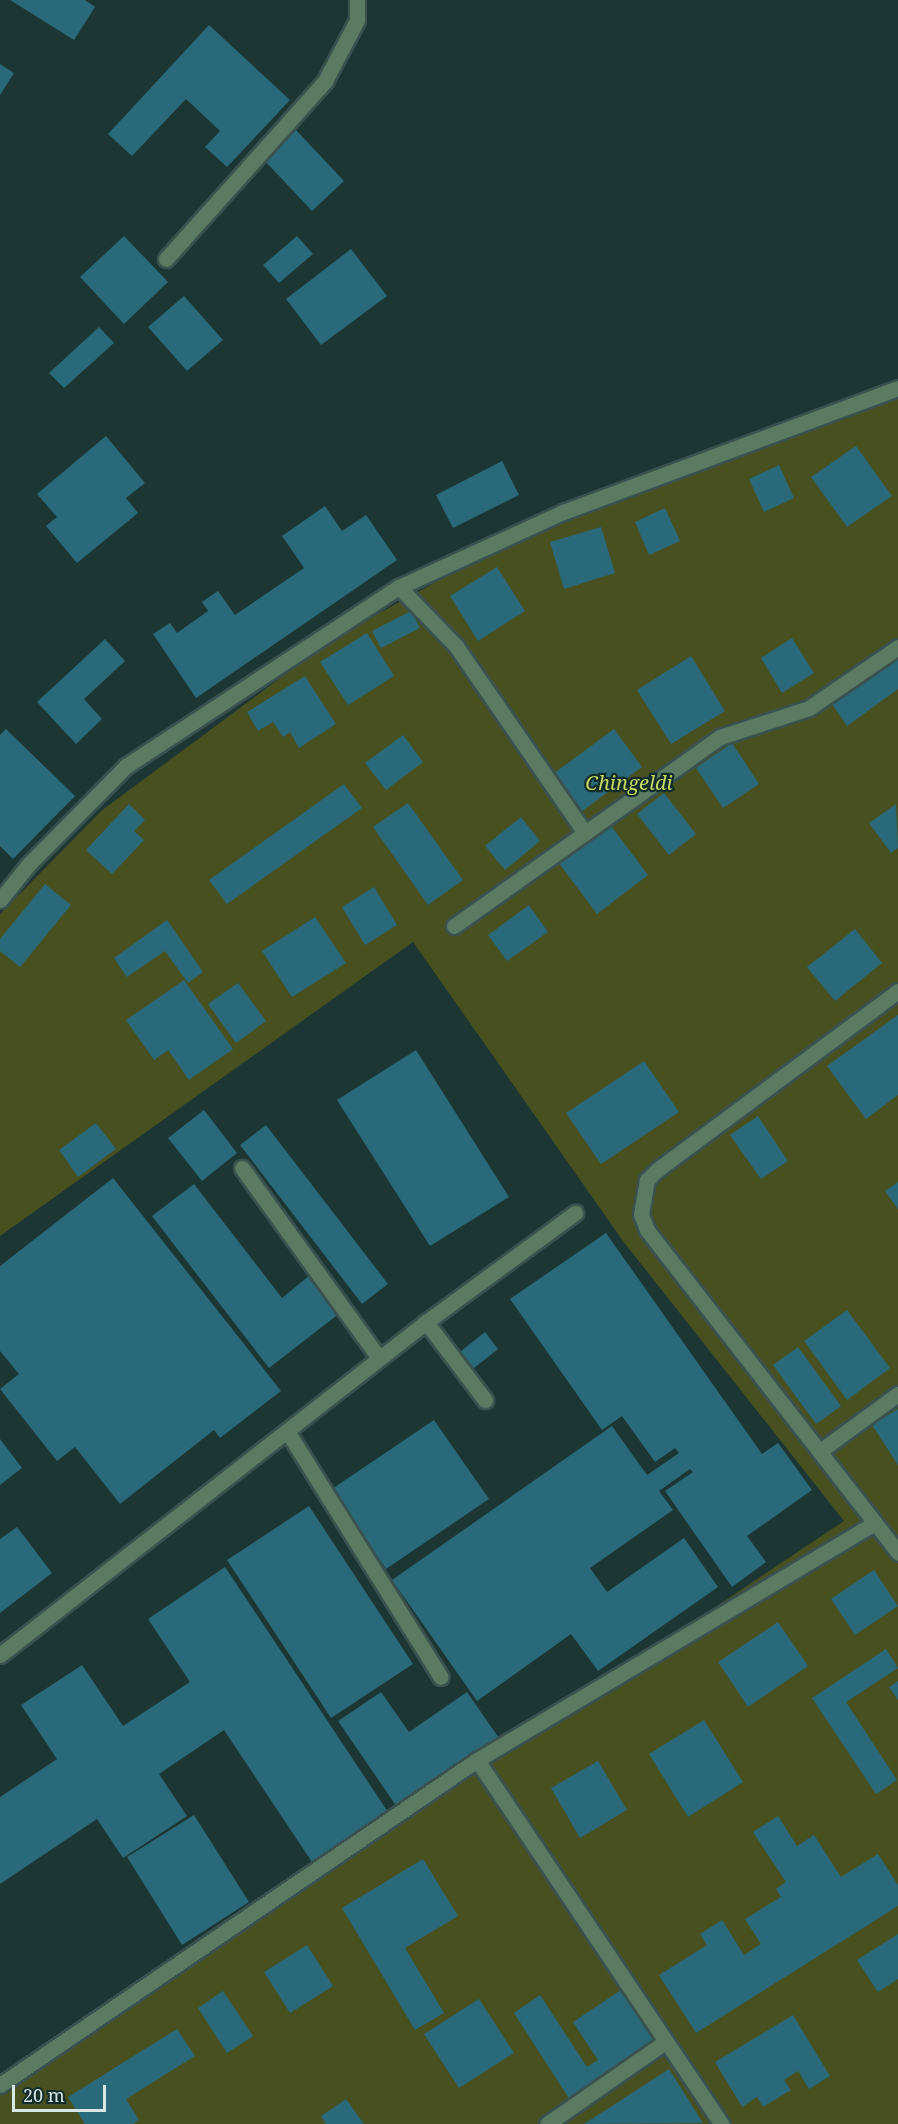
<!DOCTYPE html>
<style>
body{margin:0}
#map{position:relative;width:898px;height:2124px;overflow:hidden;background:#1c3633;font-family:"Noto Serif",serif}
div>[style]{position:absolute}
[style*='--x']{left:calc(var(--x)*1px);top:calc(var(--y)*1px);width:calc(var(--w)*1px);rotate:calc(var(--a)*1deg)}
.green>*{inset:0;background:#485020}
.building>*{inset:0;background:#29697a}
.roads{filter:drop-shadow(2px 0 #3a524f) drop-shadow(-2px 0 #3a524f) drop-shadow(0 2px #3a524f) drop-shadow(0 -2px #3a524f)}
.minor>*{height:15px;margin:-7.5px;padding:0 7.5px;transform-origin:7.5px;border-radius:7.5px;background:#5a7a62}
span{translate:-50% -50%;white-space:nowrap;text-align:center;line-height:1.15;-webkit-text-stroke:4.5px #122c29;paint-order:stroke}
.park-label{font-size:20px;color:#c5da62;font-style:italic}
.scale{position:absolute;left:12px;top:2085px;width:94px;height:27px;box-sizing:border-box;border:3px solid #d8e7e4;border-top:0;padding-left:8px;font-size:18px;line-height:21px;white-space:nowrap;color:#d8e7e4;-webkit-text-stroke:4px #122c29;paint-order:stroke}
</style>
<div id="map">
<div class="green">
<div style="clip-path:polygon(898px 390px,898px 2124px,0 2124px,0 2085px,844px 1521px,623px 1241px,413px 942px,0 1236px,0 914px,101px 811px,334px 638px,563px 512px)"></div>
</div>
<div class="building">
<div style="clip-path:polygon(10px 0,85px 0,95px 7px,74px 40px)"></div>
<div style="clip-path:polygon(209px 25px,290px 100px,227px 167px,205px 147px,220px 131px,186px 99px,132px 156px,108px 134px)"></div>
<div style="clip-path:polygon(0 64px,14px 73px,0 95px)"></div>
<div style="clip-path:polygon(296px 130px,344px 181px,312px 211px,264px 160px)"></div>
<div style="clip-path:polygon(124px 236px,168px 282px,124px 324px,80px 277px)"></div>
<div style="clip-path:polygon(297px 236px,313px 254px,279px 283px,263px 265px)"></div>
<div style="clip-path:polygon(351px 249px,387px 296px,321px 345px,286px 299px)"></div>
<div style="clip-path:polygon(184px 296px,223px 340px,187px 371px,148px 327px)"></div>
<div style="clip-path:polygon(99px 327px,114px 343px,64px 388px,49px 373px)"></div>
<div style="clip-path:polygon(106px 436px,145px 483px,126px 498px,138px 513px,77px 563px,46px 526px,57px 517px,37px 494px)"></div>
<div style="clip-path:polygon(856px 446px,892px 496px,847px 527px,811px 477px)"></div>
<div style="clip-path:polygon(502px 461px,519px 495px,453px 528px,436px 495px)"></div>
<div style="clip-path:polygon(779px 465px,794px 498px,764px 512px,749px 479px)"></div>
<div style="clip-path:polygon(325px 506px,342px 531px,366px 515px,397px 560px,196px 698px,153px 634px,170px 623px,177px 633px,208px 611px,202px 602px,218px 591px,235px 615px,304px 568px,282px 536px)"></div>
<div style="clip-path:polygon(665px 508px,680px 541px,649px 555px,635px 522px)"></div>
<div style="clip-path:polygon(601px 527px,615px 573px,564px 589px,550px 542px)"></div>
<div style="clip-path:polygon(497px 567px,525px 611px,478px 641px,450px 596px)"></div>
<div style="clip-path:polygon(411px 611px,420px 628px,381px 648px,372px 631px)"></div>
<div style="clip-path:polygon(367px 633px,394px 676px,348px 705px,320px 662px)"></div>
<div style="clip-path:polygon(792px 638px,814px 673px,782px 693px,761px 658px)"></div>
<div style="clip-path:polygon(105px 639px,125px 661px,84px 699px,102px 719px,76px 744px,37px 702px)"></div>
<div style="clip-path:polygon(691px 656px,725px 711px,671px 744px,637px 690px)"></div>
<div style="clip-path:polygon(898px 657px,898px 689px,847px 726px,832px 704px)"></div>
<div style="clip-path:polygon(305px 676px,336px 724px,299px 748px,290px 732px,283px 737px,273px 722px,258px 731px,247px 712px)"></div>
<div style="clip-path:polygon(6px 729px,75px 796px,13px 859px,0 846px,0 735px)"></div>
<div style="clip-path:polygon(614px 729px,642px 767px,581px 812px,553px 774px)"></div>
<div style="clip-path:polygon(403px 735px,423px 762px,386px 790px,365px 763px)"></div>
<div style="clip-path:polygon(732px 743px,759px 784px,723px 808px,696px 768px)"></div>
<div style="clip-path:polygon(344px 784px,362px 808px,227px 904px,209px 880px)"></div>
<div style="clip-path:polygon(664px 793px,696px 834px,669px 855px,637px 814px)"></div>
<div style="clip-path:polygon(408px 803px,463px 880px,428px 905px,373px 827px)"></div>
<div style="clip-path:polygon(129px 804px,145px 820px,134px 831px,144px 840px,112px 874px,86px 850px)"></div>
<div style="clip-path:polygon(896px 804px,898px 848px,891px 853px,869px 823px)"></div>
<div style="clip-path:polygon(521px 817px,540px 841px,505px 870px,485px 846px)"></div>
<div style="clip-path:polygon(609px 823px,648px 875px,597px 914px,558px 862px)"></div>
<div style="clip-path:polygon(45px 884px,71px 905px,20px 967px,0 951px,0 939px)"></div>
<div style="clip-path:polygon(374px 887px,397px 925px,365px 945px,342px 907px)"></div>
<div style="clip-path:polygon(529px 905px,548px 932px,507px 961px,488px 935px)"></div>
<div style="clip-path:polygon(315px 917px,346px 963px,292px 997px,262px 951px)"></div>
<div style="clip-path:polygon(167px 920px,203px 972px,188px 983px,165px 951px,127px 977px,114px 958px)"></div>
<div style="clip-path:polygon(855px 929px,882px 963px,835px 1001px,807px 967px)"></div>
<div style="clip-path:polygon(184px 980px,233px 1049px,189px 1080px,168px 1050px,154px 1060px,126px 1020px)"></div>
<div style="clip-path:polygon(238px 983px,266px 1021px,236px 1043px,208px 1004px)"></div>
<div style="clip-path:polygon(898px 1015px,898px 1095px,866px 1119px,827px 1066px)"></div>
<div style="clip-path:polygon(416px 1050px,509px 1197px,430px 1246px,337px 1100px)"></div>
<div style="clip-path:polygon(644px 1061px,679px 1112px,601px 1164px,566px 1113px)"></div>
<div style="clip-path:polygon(204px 1110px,237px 1153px,202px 1181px,168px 1138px)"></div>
<div style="clip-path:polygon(758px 1116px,788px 1161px,761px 1179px,730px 1135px)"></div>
<div style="clip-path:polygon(96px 1123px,116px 1149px,78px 1177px,59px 1150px)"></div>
<div style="clip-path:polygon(266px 1125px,388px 1284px,362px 1304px,240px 1145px)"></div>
<div style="clip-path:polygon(113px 1178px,281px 1391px,220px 1438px,214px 1430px,120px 1504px,75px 1447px,57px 1461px,0 1389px,19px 1374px,0 1351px,0 1266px)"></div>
<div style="clip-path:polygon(898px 1182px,898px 1209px,885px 1191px)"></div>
<div style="clip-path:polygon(194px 1184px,282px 1298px,310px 1275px,340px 1313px,269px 1368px,152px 1216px)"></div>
<div style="clip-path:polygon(606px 1233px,762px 1454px,778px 1443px,812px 1490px,747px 1536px,766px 1562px,732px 1587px,665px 1491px,693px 1472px,690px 1469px,659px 1491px,673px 1510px,590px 1568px,607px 1592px,684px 1538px,718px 1587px,598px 1671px,571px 1634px,477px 1701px,392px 1580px,612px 1426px,647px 1475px,679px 1453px,675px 1448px,655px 1462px,622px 1416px,602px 1430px,510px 1299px)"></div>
<div style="clip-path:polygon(847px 1310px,890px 1368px,847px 1400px,804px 1341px)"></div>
<div style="clip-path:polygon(485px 1332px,498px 1349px,469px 1372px,456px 1355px)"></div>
<div style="clip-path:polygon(798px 1347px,841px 1406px,816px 1424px,773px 1365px)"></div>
<div style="clip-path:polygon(898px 1409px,898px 1465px,872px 1425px)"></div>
<div style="clip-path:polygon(434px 1420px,489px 1499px,386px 1569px,332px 1489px)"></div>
<div style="clip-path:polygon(0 1439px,22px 1468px,0 1485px)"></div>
<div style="clip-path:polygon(309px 1506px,413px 1664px,331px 1718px,227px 1560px)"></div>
<div style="clip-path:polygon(17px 1527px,52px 1573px,0 1613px,0 1539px)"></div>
<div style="clip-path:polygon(225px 1567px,388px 1812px,312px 1862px,224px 1730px,159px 1774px,187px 1816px,123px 1858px,97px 1819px,0 1884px,0 1797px,57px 1759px,21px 1705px,82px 1665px,123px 1726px,190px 1682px,148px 1619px)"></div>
<div style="clip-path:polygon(874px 1570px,898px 1606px,855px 1635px,831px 1599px)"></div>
<div style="clip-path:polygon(778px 1622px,808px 1666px,748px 1707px,718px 1662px)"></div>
<div style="clip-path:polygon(886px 1649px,898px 1668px,846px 1702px,897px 1780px,876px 1794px,812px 1698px)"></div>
<div style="clip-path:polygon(898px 1681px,898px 1700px,889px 1687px)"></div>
<div style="clip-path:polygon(381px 1692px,409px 1732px,467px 1692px,501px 1741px,399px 1810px,338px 1721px)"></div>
<div style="clip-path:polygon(704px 1720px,743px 1782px,688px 1817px,649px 1754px)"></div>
<div style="clip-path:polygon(598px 1761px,627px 1810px,580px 1838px,551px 1788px)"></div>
<div style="clip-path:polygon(194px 1815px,249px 1902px,182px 1945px,127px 1857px)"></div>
<div style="clip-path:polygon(778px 1816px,797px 1846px,814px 1835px,841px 1877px,878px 1854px,898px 1885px,898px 1906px,696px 2033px,659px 1975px,707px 1945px,700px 1934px,722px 1920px,744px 1955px,761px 1944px,745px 1919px,781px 1897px,776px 1889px,786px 1882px,753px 1832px)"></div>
<div style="clip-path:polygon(423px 1859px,458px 1916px,405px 1948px,444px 2013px,415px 2030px,342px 1908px)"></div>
<div style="clip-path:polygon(898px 1934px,898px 1979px,878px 1992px,857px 1960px)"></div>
<div style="clip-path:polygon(307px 1945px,333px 1986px,290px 2013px,264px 1972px)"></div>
<div style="clip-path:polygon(621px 1990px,656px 2044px,570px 2100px,514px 2013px,540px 1995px,587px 2067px,598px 2060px,573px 2022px)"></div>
<div style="clip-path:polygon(223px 1991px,253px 2036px,227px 2053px,198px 2008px)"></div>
<div style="clip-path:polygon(479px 1999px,514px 2053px,459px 2088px,424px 2034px)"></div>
<div style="clip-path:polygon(793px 2015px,830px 2076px,809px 2089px,798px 2071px,784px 2080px,791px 2090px,763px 2107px,757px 2097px,742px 2107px,715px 2062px)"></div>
<div style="clip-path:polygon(177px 2029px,195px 2056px,126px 2099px,139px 2120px,133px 2124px,85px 2124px,68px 2097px)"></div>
<div style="clip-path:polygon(669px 2069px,703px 2123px,584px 2124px)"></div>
<div style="clip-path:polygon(346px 2099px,364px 2124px,326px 2124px,321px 2116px)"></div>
</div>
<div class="roads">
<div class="minor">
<div style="--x:166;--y:259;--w:239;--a:-48.2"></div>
<div style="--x:325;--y:81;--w:69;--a:-62.3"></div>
<div style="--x:357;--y:20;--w:20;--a:-90"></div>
<div style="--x:399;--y:587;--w:82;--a:46"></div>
<div style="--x:456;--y:646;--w:227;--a:55.4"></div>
<div style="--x:0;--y:900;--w:45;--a:-51.3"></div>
<div style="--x:28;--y:865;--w:139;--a:-45.3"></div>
<div style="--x:126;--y:766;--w:326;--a:-33.3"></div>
<div style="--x:399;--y:587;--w:180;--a:-24.6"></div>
<div style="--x:563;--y:512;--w:357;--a:-20.3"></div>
<div style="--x:454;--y:926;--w:326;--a:-35.4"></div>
<div style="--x:720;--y:737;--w:94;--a:-18"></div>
<div style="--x:809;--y:708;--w:108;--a:-34.4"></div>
<div style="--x:898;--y:991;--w:299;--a:143.4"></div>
<div style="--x:658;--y:1169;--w:16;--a:135"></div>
<div style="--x:647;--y:1180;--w:35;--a:100"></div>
<div style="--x:641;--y:1214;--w:17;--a:69"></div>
<div style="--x:647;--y:1230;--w:409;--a:52.1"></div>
<div style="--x:242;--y:1168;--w:234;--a:54.2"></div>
<div style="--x:426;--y:1322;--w:98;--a:52.9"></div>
<div style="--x:287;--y:1431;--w:290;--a:58"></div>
<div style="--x:820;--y:1451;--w:97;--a:-36.2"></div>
<div style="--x:0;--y:1655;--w:541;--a:-38.01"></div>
<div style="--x:426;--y:1322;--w:185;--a:-36.2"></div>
<div style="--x:477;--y:1760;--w:439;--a:56.1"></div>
<div style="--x:0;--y:2085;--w:577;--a:-34.27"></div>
<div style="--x:477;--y:1760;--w:462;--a:-30.8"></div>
<div style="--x:547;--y:2124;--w:144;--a:-34.8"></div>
</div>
</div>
<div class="park-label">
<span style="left:629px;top:782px">Chingeldi</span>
</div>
<div class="scale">20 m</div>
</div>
